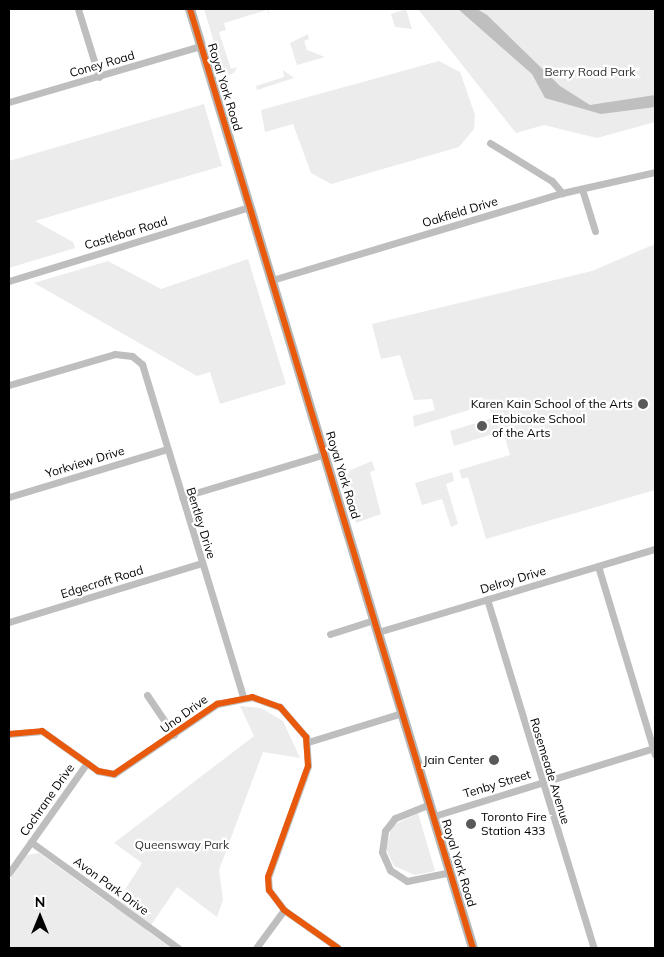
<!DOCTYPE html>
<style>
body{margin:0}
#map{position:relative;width:664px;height:957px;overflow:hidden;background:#fff;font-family:Mulish,sans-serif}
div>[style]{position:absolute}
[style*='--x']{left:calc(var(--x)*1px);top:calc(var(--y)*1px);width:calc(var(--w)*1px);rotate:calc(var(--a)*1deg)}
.green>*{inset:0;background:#ececec}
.water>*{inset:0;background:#bfbfbf}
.minor>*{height:7px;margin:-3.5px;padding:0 3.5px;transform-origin:3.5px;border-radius:3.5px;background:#bebebe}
.secondary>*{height:10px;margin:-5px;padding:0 5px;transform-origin:5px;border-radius:5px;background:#b8b8b8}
.cycleway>*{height:6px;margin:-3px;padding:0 3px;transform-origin:3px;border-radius:3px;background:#e8590c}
.dots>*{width:14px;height:14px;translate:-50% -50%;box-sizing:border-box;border:2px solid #fff;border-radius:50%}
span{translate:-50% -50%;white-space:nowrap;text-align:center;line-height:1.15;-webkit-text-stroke:4.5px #fff;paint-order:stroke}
.street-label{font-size:12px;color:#000}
.park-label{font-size:12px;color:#333}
.poi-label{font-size:12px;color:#000}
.right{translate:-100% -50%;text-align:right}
.left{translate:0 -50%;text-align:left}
.frame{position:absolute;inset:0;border:10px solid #000;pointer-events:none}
.north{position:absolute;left:15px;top:892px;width:50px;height:50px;-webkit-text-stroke:4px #fff;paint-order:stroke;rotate:0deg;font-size:14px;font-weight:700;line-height:20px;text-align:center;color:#000}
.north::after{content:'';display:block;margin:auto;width:18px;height:22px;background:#000;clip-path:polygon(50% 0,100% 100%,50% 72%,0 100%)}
</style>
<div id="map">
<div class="green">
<div style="clip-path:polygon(204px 9px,268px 9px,270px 16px,267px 10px,224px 23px,226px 30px,219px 32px,231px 69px,237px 67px,234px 73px,224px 76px)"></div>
<div style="clip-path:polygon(406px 9px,412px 29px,395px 27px,391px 14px)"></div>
<div style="clip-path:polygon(418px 9px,655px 9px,655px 122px,597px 138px,544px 125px,516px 133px)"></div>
<div style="clip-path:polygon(308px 34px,309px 39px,304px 41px,307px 50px,325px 57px,297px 65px,290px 43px)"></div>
<div style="clip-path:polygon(439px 61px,460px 72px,475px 115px,474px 129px,459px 147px,331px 184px,311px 173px,293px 124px,265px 132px,261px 110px)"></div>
<div style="clip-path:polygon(283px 70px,294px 78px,257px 90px,256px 86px,284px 77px)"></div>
<div style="clip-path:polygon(204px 104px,222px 166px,35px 221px,73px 242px,75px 248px,9px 268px,9px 161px)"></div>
<div style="clip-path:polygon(655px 244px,655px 490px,486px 539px,468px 477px,462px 479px,459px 470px,510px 455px,503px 431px,454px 446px,450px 431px,492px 418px,488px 404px,414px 427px,413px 416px,435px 410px,432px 399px,414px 400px,400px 355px,381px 359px,372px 324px,592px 271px)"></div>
<div style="clip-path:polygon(248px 259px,286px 384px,220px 404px,210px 372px,197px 376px,34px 283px,108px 261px,161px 289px)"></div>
<div style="clip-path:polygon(372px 461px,375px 470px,370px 472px,381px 514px,356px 523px,341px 474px)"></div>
<div style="clip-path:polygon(452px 472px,454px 481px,446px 484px,458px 524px,451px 527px,442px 499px,422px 505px,415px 483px)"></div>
<div style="clip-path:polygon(240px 706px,261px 708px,283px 721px,300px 758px,263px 752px,219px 870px,223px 900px,217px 917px,177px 887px,147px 931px,171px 948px,9px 948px,9px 881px,27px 855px,39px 853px,114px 907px,142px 863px,114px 843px,254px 736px)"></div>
<div style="clip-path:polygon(418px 813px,435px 871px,415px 875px,394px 866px,386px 849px,392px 826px)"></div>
</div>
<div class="water">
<div style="clip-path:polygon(458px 9px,477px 9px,487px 15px,560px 86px,590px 105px,655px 95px,655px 107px,601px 114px,545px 98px,532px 74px)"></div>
</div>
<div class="minor">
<div style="--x:78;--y:9;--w:71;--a:72.8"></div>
<div style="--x:9;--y:102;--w:200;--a:-16.3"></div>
<div style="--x:490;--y:143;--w:73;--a:31.5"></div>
<div style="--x:552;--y:181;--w:16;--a:50"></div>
<div style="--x:582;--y:189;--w:44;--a:72.8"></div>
<div style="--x:272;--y:280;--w:303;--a:-16.7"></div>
<div style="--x:562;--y:193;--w:95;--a:-12.7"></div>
<div style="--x:9;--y:281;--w:251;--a:-17.1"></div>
<div style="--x:9;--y:385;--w:110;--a:-16.3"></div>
<div style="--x:115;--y:354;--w:17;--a:7"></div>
<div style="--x:132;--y:356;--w:13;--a:39"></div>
<div style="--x:142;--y:364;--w:348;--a:73.1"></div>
<div style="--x:9;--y:497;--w:165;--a:-16.9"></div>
<div style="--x:182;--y:497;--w:149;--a:-16.7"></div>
<div style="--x:598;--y:566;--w:197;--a:73.2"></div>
<div style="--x:487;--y:599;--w:365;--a:73"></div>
<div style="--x:9;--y:622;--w:202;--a:-17"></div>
<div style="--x:378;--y:632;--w:289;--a:-16.7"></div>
<div style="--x:330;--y:634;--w:46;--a:-17.7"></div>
<div style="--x:147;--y:695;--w:48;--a:56"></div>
<div style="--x:9;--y:734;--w:33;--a:-5"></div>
<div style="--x:42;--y:731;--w:69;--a:35.5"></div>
<div style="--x:98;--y:771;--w:16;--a:11"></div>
<div style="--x:114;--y:774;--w:125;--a:-34.2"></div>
<div style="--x:217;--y:704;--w:36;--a:-11"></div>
<div style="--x:252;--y:697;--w:30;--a:20"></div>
<div style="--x:280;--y:707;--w:40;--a:49"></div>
<div style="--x:306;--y:737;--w:29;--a:86"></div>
<div style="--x:308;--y:766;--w:118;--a:109.8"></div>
<div style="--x:268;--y:877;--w:13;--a:86"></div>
<div style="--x:269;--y:890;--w:25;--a:53"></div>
<div style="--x:284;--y:910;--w:66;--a:35.1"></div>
<div style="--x:308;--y:742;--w:98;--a:-17.1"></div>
<div style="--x:430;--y:804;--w:38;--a:158"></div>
<div style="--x:395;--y:818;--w:16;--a:128"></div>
<div style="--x:385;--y:831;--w:21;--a:98"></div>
<div style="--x:382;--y:852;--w:20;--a:66"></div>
<div style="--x:390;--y:870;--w:20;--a:33"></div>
<div style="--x:407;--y:881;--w:45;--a:-11.6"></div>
<div style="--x:434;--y:816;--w:229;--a:-17.2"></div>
<div style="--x:31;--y:842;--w:181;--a:35.8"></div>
<div style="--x:9;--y:873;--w:135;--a:-54.7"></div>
<div style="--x:256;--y:948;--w:47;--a:-53.6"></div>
</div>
<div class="secondary">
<div style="--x:190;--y:9;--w:981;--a:73.23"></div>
</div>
<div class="cycleway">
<div style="--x:190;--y:9;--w:981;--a:73.23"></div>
<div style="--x:9;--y:734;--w:33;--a:-5"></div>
<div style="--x:42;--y:731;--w:69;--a:35.5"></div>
<div style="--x:98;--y:771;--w:16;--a:11"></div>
<div style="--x:114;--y:774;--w:125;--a:-34.2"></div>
<div style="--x:217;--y:704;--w:36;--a:-11"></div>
<div style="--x:252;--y:697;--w:30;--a:20"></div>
<div style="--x:280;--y:707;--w:40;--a:49"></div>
<div style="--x:306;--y:737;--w:29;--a:86"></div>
<div style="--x:308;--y:766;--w:118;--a:109.8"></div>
<div style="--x:268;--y:877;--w:13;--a:86"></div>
<div style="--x:269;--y:890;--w:25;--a:53"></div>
<div style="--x:284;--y:910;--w:66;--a:35.1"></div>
</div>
<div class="dots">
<div style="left:643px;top:404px;background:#595959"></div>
<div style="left:482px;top:426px;background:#595959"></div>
<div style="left:494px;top:760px;background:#595959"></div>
<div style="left:471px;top:824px;background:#595959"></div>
</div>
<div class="street-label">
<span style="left:102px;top:64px;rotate:-16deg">Coney Road</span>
<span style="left:225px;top:87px;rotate:73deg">Royal York Road</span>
<span style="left:460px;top:212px;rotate:-17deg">Oakfield Drive</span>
<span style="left:126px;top:233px;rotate:-17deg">Castlebar Road</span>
<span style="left:85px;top:462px;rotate:-17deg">Yorkview Drive</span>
<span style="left:343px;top:475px;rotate:73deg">Royal York Road</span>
<span style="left:201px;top:523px;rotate:73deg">Bentley Drive</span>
<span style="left:513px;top:580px;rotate:-17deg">Delroy Drive</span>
<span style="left:102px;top:582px;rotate:-17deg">Edgecroft Road</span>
<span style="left:184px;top:714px;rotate:-36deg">Uno Drive</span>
<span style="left:550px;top:771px;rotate:73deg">Rosemeade Avenue</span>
<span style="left:497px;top:784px;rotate:-17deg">Tenby Street</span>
<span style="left:47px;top:800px;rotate:-55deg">Cochrane Drive</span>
<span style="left:459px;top:863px;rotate:73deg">Royal York Road</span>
<span style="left:111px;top:886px;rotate:36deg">Avon Park Drive</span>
</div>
<div class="park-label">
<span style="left:590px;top:72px">Berry Road Park</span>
<span style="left:182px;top:845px">Queensway Park</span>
</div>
<div class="poi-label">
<span class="right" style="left:633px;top:404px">Karen Kain School of the Arts</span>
<span class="left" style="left:492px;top:426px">Etobicoke School<br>of the Arts</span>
<span class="right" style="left:484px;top:760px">Jain Center</span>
<span class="left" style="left:481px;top:824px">Toronto Fire<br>Station 433</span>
</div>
<div class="frame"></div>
<div class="north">N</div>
</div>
